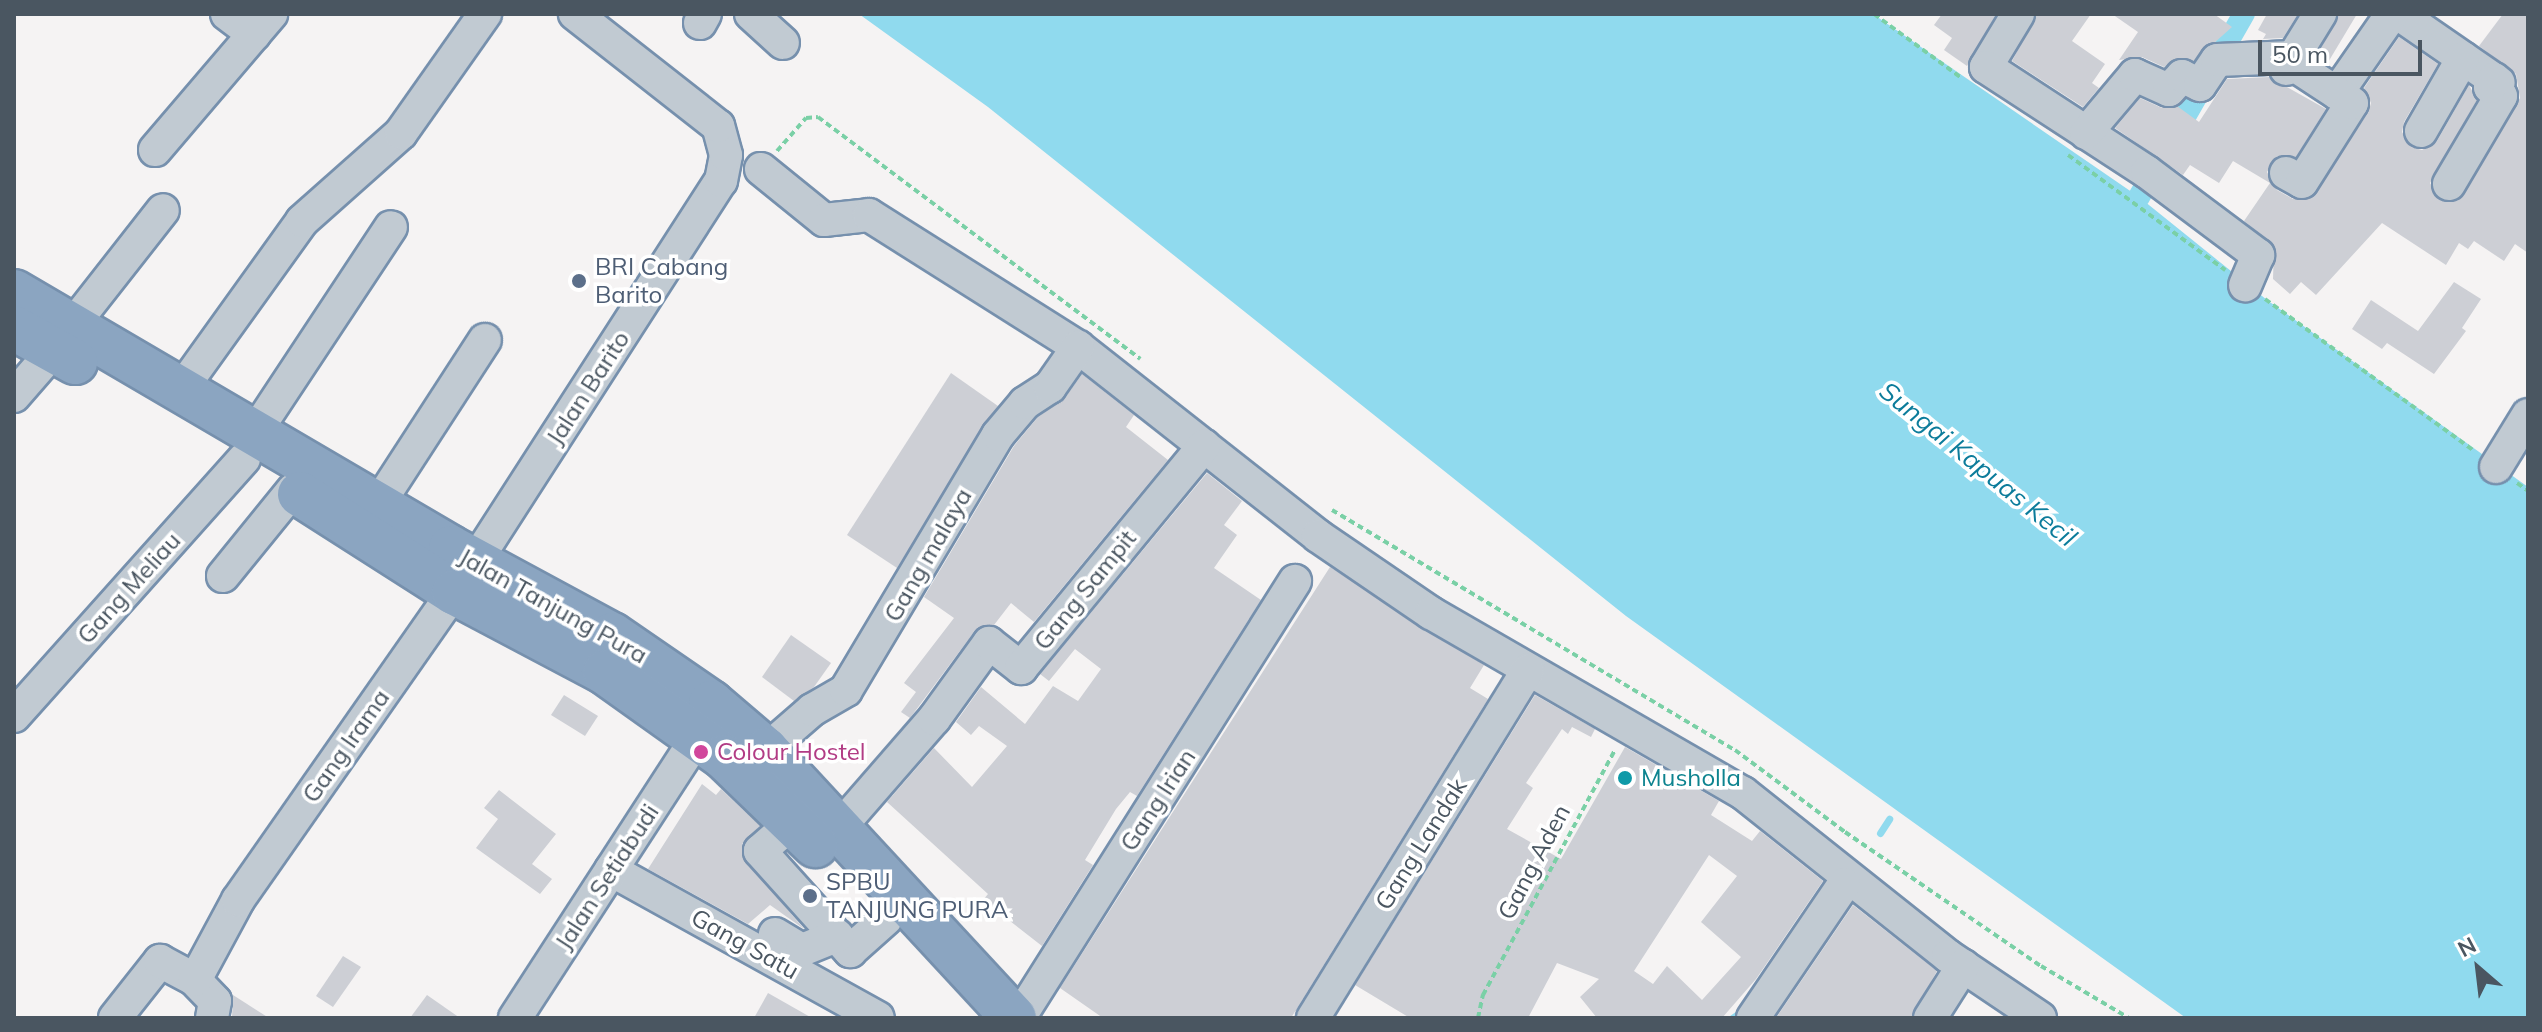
<!DOCTYPE html>
<style>
body{margin:0}
#map{position:relative;width:2542px;height:1032px;overflow:hidden;background:#f5f3f3;font-family:Mulish,sans-serif}
div>[style]{position:absolute}
[style*='--x']{left:calc(var(--x)*1px);top:calc(var(--y)*1px);width:calc(var(--w)*1px);rotate:calc(var(--a)*1deg)}
.water>*{inset:0;background:#90daee}
.stream>*{height:7px;margin:-3.5px;padding:0 3.5px;transform-origin:3.5px;border-radius:3.5px;background:#90daee}
.canal>*{height:22px;margin:-11px;padding:0 11px;transform-origin:11px;border-radius:11px;background:#90daee}
.building>*{inset:0;background:#cdcfd5}
.path>*{height:4px;margin-top:-2px;transform-origin:0;background:repeating-linear-gradient(90deg,#7ad0a6 0 6px,transparent 0 10px)}
.roads{filter:drop-shadow(2px 0 #7690ad) drop-shadow(-2px 0 #7690ad) drop-shadow(0 2px #7690ad) drop-shadow(0 -2px #7690ad)}
.minor>*{height:32px;margin:-16px;padding:0 16px;transform-origin:16px;border-radius:16px;background:#c1cad2}
.highway>*{height:44px;margin:-22px;padding:0 22px;transform-origin:22px;border-radius:22px;background:#8ba5c1}
.dots>*{width:22px;height:22px;translate:-50% -50%;box-sizing:border-box;border:4px solid #fff;border-radius:50%}
span{translate:-50% -50%;white-space:nowrap;text-align:center;line-height:1.15;-webkit-text-stroke:7px #fff;paint-order:stroke}
.service-label{font-size:24px;color:#4e5e75}
.left{translate:0 -50%;text-align:left}
.street-label{font-size:24px;color:#4a5661}
.hotel-label{font-size:24px;color:#b23c85}
.culture-label{font-size:24px;color:#0d838f}
.water-label{font-size:26px;color:#0c7c9b;font-style:italic}
.frame{position:absolute;inset:0;border:16px solid #4a5661;pointer-events:none}
.north{position:absolute;left:2438px;top:928px;width:80px;height:80px;-webkit-text-stroke:6px #fff;paint-order:stroke;rotate:332deg;font-size:22px;font-weight:700;line-height:32px;text-align:center;color:#4a5661}
.north::after{content:'';display:block;margin:auto;width:28px;height:36px;background:#4a5661;clip-path:polygon(50% 0,100% 100%,50% 72%,0 100%)}
.scale{position:absolute;left:2258px;top:40px;width:164px;height:36px;box-sizing:border-box;border:4px solid #4a5661;border-top:0;padding-left:10px;font-size:24px;line-height:28px;white-space:nowrap;color:#4a5661;-webkit-text-stroke:6px #fff;paint-order:stroke}
</style>
<div id="map">
<div class="water">
<div style="clip-path:polygon(859px 14px,1873px 14px,2139px 197px,2267px 300px,2528px 487px,2528px 1018px,2186px 1018px,1626px 616px,988px 107px)"></div>
</div>
<div class="stream">
<div style="--x:1880;--y:833;--w:17;--a:-57"></div>
<div style="--x:1732;--y:1018;--w:16;--a:-35"></div>
</div>
<div class="canal">
<div style="--x:2139;--y:197;--w:211;--a:-60.2"></div>
</div>
<div class="building">
<div style="clip-path:polygon(1942px 14px,1996px 14px,1967px 66px,1944px 50px,1952px 38px,1934px 25px)"></div>
<div style="clip-path:polygon(2037px 14px,2091px 14px,2072px 41px,2105px 64px,2092px 83px,2099px 88px,2083px 107px,2012px 61px)"></div>
<div style="clip-path:polygon(2112px 14px,2214px 14px,2232px 27px,2194px 61px,2178px 58px,2164px 67px,2142px 57px,2119px 60px,2138px 32px)"></div>
<div style="clip-path:polygon(2267px 14px,2298px 14px,2283px 38px,2263px 39px,2266px 34px,2258px 30px)"></div>
<div style="clip-path:polygon(2339px 14px,2357px 14px,2327px 64px,2316px 57px)"></div>
<div style="clip-path:polygon(2503px 14px,2528px 14px,2528px 253px,2515px 244px,2504px 261px,2474px 241px,2468px 249px,2459px 243px,2446px 265px,2382px 223px,2316px 295px,2301px 282px,2290px 294px,2273px 279px,2274px 246px,2244px 221px,2270px 183px,2233px 161px,2219px 183px,2190px 165px,2183px 175px,2115px 128px,2140px 98px,2162px 108px,2177px 106px,2199px 122px,2227px 79px,2269px 77px,2326px 109px,2296px 157px,2277px 156px,2267px 172px,2277px 190px,2293px 199px,2310px 199px,2368px 113px,2371px 103px,2364px 88px,2399px 37px,2438px 64px,2404px 122px,2402px 132px,2411px 147px,2422px 150px,2437px 141px,2469px 85px,2477px 100px,2430px 183px,2439px 200px,2458px 201px,2520px 98px,2516px 74px,2479px 46px)"></div>
<div style="clip-path:polygon(2454px 282px,2481px 299px,2462px 328px,2466px 331px,2434px 374px,2387px 343px,2382px 349px,2352px 329px,2371px 300px,2418px 331px)"></div>
<div style="clip-path:polygon(951px 373px,998px 406px,897px 568px,847px 535px)"></div>
<div style="clip-path:polygon(1082px 374px,1134px 415px,1126px 427px,1168px 460px,1034px 622px,1011px 603px,994px 625px,974px 632px,910px 718px,901px 712px,916px 692px,904px 683px,954px 618px,924px 597px,1014px 446px,1038px 417px,1065px 398px)"></div>
<div style="clip-path:polygon(1207px 473px,1242px 501px,1224px 525px,1237px 535px,1214px 568px,1261px 600px,1137px 796px,1130px 792px,1116px 809px,1085px 860px,1093px 865px,1042px 946px,983px 900px,988px 894px,887px 802px,934px 748px,972px 787px,1007px 746px,979px 726px,971px 735px,956px 722px,981px 687px,1025px 724px,1053px 686px,1078px 701px,1101px 669px,1075px 649px,1049px 681px,1040px 674px)"></div>
<div style="clip-path:polygon(1330px 567px,1484px 665px,1470px 688px,1488px 699px,1291px 1018px,1103px 1018px,1060px 988px)"></div>
<div style="clip-path:polygon(791px 635px,831px 663px,814px 687px,794px 701px,762px 677px)"></div>
<div style="clip-path:polygon(564px 695px,598px 716px,585px 736px,551px 715px)"></div>
<div style="clip-path:polygon(evenodd,1535px 695px,1595px 729px,1591px 737px,1572px 727px,1568px 734px,1562px 729px,1526px 783px,1533px 788px,1507px 829px,1561px 859px,1625px 747px,1719px 801px,1711px 815px,1752px 841px,1760px 831px,1823px 881px,1756px 979px,1722px 1018px,1597px 1018px,1580px 997px,1599px 979px,1557px 963px,1528px 1018px,1410px 1018px,1355px 985px,1535px 695px,1709px 855px,1737px 876px,1701px 922px,1741px 957px,1702px 1000px,1667px 966px,1653px 984px,1634px 971px,1709px 855px)"></div>
<div style="clip-path:polygon(702px 784px,716px 795px,721px 789px,760px 826px,742px 844px,742px 856px,804px 929px,770px 905px,748px 924px,648px 869px)"></div>
<div style="clip-path:polygon(499px 790px,556px 834px,532px 864px,552px 879px,540px 894px,476px 848px,498px 819px,484px 808px)"></div>
<div style="clip-path:polygon(1853px 905px,1937px 971px,1911px 1018px,1776px 1018px)"></div>
<div style="clip-path:polygon(343px 956px,361px 967px,333px 1007px,316px 996px)"></div>
<div style="clip-path:polygon(768px 993px,812px 1018px,754px 1018px)"></div>
<div style="clip-path:polygon(233px 995px,269px 1018px,232px 1018px)"></div>
<div style="clip-path:polygon(427px 995px,460px 1018px,410px 1018px)"></div>
</div>
<div class="path">
<div style="--x:1874;--y:14;--w:107;--a:36.2"></div>
<div style="--x:777;--y:151;--w:44;--a:-48.7"></div>
<div style="--x:806;--y:118;--w:12;--a:-5"></div>
<div style="--x:818;--y:117;--w:403;--a:36.9"></div>
<div style="--x:2068;--y:155;--w:195;--a:36.2"></div>
<div style="--x:2265;--y:299;--w:258;--a:36"></div>
<div style="--x:2517;--y:483;--w:14;--a:36"></div>
<div style="--x:1332;--y:510;--w:469;--a:30.8"></div>
<div style="--x:1735;--y:750;--w:137;--a:36.7"></div>
<div style="--x:1845;--y:832;--w:237;--a:34.4"></div>
<div style="--x:2041;--y:966;--w:102;--a:30.6"></div>
<div style="--x:1478;--y:1018;--w:24;--a:-78"></div>
<div style="--x:1483;--y:995;--w:278;--a:-61.7"></div>
</div>
<div class="roads">
<div class="minor">
<div style="--x:227;--y:14;--w:34;--a:37"></div>
<div style="--x:751;--y:14;--w:43;--a:42.2"></div>
<div style="--x:2018;--y:14;--w:62;--a:121.1"></div>
<div style="--x:1986;--y:67;--w:192;--a:33.1"></div>
<div style="--x:2147;--y:172;--w:139;--a:36.8"></div>
<div style="--x:2258;--y:255;--w:33;--a:113"></div>
<div style="--x:2399;--y:14;--w:121;--a:34.6"></div>
<div style="--x:700;--y:23;--w:10;--a:-61"></div>
<div style="--x:2286;--y:69;--w:65;--a:-58.3"></div>
<div style="--x:2337;--y:93;--w:96;--a:-55.2"></div>
<div style="--x:2421;--y:131;--w:84;--a:-60.1"></div>
<div style="--x:2086;--y:133;--w:76;--a:-49.8"></div>
<div style="--x:2135;--y:75;--w:37;--a:24"></div>
<div style="--x:2169;--y:90;--w:19;--a:-47"></div>
<div style="--x:2182;--y:76;--w:20;--a:27"></div>
<div style="--x:2200;--y:85;--w:30;--a:-56"></div>
<div style="--x:2217;--y:60;--w:77;--a:-2.2"></div>
<div style="--x:155;--y:150;--w:179;--a:-49.5"></div>
<div style="--x:761;--y:169;--w:81;--a:39"></div>
<div style="--x:824;--y:220;--w:45;--a:-6.3"></div>
<div style="--x:869;--y:215;--w:247;--a:32.3"></div>
<div style="--x:1078;--y:347;--w:305;--a:38.2"></div>
<div style="--x:1318;--y:536;--w:137;--a:34.3"></div>
<div style="--x:1431;--y:613;--w:360;--a:30"></div>
<div style="--x:1743;--y:793;--w:262;--a:38.5"></div>
<div style="--x:1948;--y:956;--w:111;--a:34"></div>
<div style="--x:2286;--y:173;--w:18;--a:29"></div>
<div style="--x:2302;--y:182;--w:93;--a:-57.7"></div>
<div style="--x:2352;--y:103;--w:73;--a:-146.7"></div>
<div style="--x:2449;--y:184;--w:102;--a:-59.4"></div>
<div style="--x:2501;--y:96;--w:14;--a:-141"></div>
<div style="--x:2490;--y:87;--w:9;--a:-63"></div>
<div style="--x:72;--y:326;--w:147;--a:-51.9"></div>
<div style="--x:180;--y:391;--w:209;--a:-54.3"></div>
<div style="--x:302;--y:221;--w:132;--a:-41.6"></div>
<div style="--x:401;--y:133;--w:146;--a:-54.8"></div>
<div style="--x:14;--y:396;--w:61;--a:-49"></div>
<div style="--x:254;--y:434;--w:248;--a:-56.5"></div>
<div style="--x:2496;--y:467;--w:61;--a:-58.4"></div>
<div style="--x:377;--y:506;--w:198;--a:-57"></div>
<div style="--x:223;--y:576;--w:111;--a:-50.9"></div>
<div style="--x:14;--y:716;--w:345;--a:-48.2"></div>
<div style="--x:766;--y:750;--w:61;--a:-41"></div>
<div style="--x:812;--y:710;--w:39;--a:-30"></div>
<div style="--x:846;--y:690;--w:297;--a:-59.2"></div>
<div style="--x:998;--y:435;--w:42;--a:-49.8"></div>
<div style="--x:1025;--y:403;--w:30;--a:-33"></div>
<div style="--x:1050;--y:387;--w:49;--a:-55"></div>
<div style="--x:793;--y:822;--w:44;--a:138.7"></div>
<div style="--x:760;--y:851;--w:135;--a:48"></div>
<div style="--x:850;--y:951;--w:48;--a:-41.6"></div>
<div style="--x:840;--y:827;--w:143;--a:-49"></div>
<div style="--x:934;--y:719;--w:94;--a:-54.1"></div>
<div style="--x:989;--y:643;--w:41;--a:38"></div>
<div style="--x:1021;--y:668;--w:288;--a:-50.5"></div>
<div style="--x:611;--y:870;--w:305;--a:29"></div>
<div style="--x:775;--y:934;--w:31;--a:31"></div>
<div style="--x:802;--y:950;--w:38;--a:-22"></div>
<div style="--x:115;--y:1018;--w:73;--a:-51.7"></div>
<div style="--x:160;--y:961;--w:40;--a:28"></div>
<div style="--x:212;--y:1018;--w:17;--a:-80"></div>
<div style="--x:215;--y:1001;--w:29;--a:-134"></div>
<div style="--x:195;--y:980;--w:91;--a:-61.7"></div>
<div style="--x:238;--y:900;--w:413;--a:-55"></div>
<div style="--x:475;--y:562;--w:454;--a:-57.2"></div>
<div style="--x:721;--y:181;--w:26;--a:-79"></div>
<div style="--x:726;--y:155;--w:30;--a:-105"></div>
<div style="--x:718;--y:126;--w:182;--a:-141.9"></div>
<div style="--x:515;--y:1018;--w:336;--a:-57"></div>
<div style="--x:1019;--y:1018;--w:517;--a:-57.72"></div>
<div style="--x:1313;--y:1018;--w:409;--a:-58.3"></div>
<div style="--x:1753;--y:1018;--w:162;--a:-55.8"></div>
<div style="--x:1930;--y:1018;--w:62;--a:-57.6"></div>
</div>
<div class="highway">
<div style="--x:14;--y:292;--w:506;--a:30.36"></div>
<div style="--x:451;--y:548;--w:183;--a:28.4"></div>
<div style="--x:612;--y:635;--w:120;--a:34.5"></div>
<div style="--x:711;--y:703;--w:72;--a:40.5"></div>
<div style="--x:766;--y:750;--w:365;--a:47.2"></div>
<div style="--x:14;--y:328;--w:70;--a:29.1"></div>
<div style="--x:300;--y:494;--w:183;--a:32.5"></div>
<div style="--x:454;--y:592;--w:171;--a:27.9"></div>
<div style="--x:605;--y:672;--w:146;--a:35.5"></div>
<div style="--x:724;--y:757;--w:127;--a:44"></div>
</div>
</div>
<div class="dots">
<div style="left:579px;top:281px;background:#5c6f8a"></div>
<div style="left:701px;top:752px;background:#d1479c"></div>
<div style="left:1625px;top:778px;background:#0f9aa8"></div>
<div style="left:810px;top:896px;background:#5c6f8a"></div>
</div>
<div class="service-label">
<span class="left" style="left:595px;top:281px">BRI Cabang<br>Barito</span>
<span class="left" style="left:826px;top:896px">SPBU<br>TANJUNG PURA</span>
</div>
<div class="street-label">
<span style="left:588px;top:388px;rotate:-57deg">Jalan Barito</span>
<span style="left:928px;top:555px;rotate:-60deg">Gang malaya</span>
<span style="left:129px;top:588px;rotate:-48deg">Gang Meliau</span>
<span style="left:1085px;top:590px;rotate:-51deg">Gang Sampit</span>
<span style="left:553px;top:606px;rotate:29deg">Jalan Tanjung Pura</span>
<span style="left:346px;top:746px;rotate:-55deg">Gang Irama</span>
<span style="left:1158px;top:800px;rotate:-57deg">Gang Irian</span>
<span style="left:1421px;top:844px;rotate:-58deg">Gang Landak</span>
<span style="left:1534px;top:862px;rotate:-62deg">Gang Aden</span>
<span style="left:607px;top:877px;rotate:-57deg">Jalan Setiabudi</span>
<span style="left:745px;top:944px;rotate:29deg">Gang Satu</span>
</div>
<div class="hotel-label">
<span class="left" style="left:717px;top:752px">Colour Hostel</span>
</div>
<div class="culture-label">
<span class="left" style="left:1641px;top:778px">Musholla</span>
</div>
<div class="water-label">
<span style="left:1978px;top:464px;rotate:39deg">Sungai Kapuas Kecil</span>
</div>
<div class="frame"></div>
<div class="north">N</div>
<div class="scale">50 m</div>
</div>
